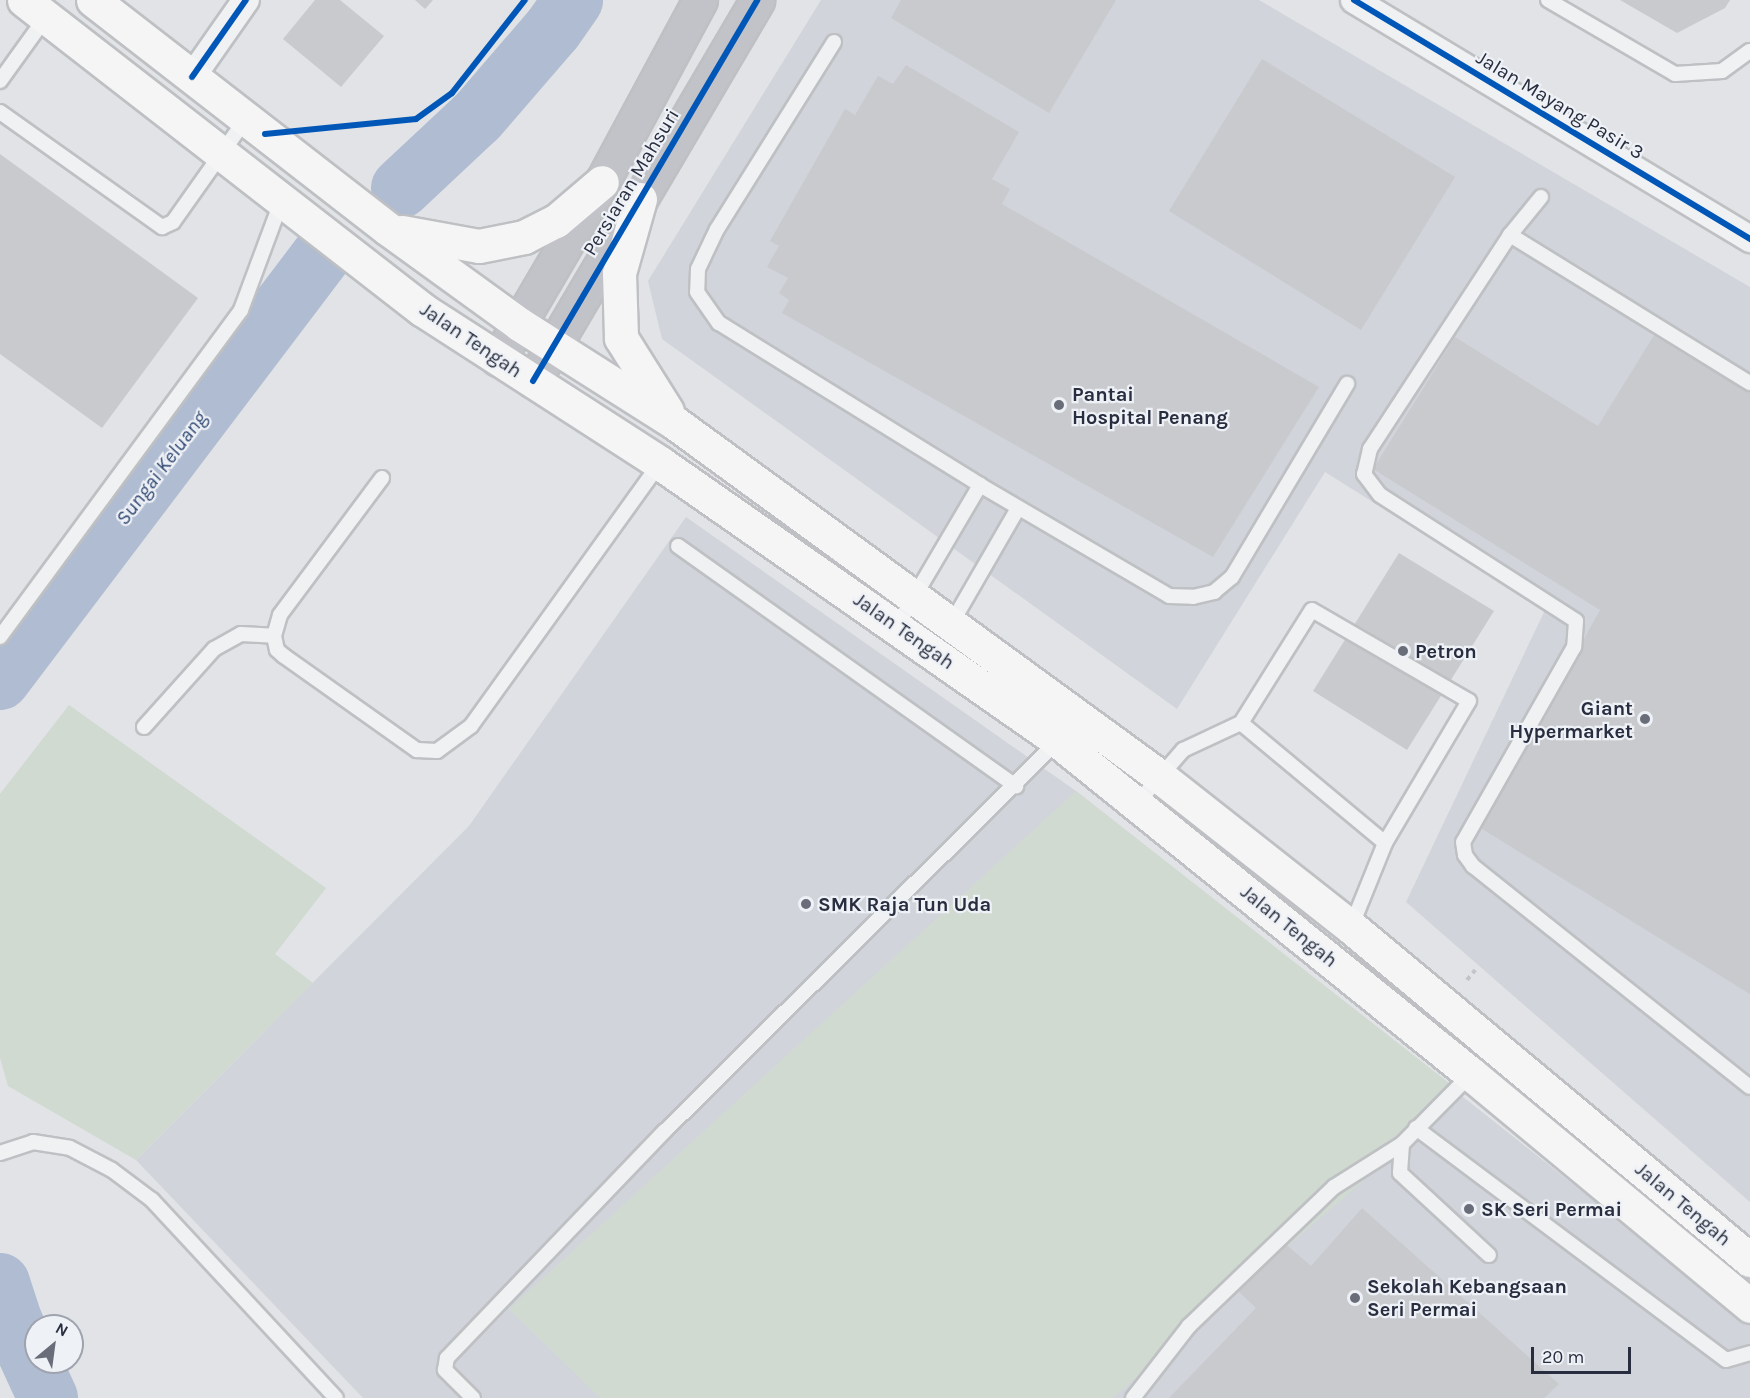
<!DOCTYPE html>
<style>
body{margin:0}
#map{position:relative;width:1750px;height:1398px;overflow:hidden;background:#e1e3e6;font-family:Karla,sans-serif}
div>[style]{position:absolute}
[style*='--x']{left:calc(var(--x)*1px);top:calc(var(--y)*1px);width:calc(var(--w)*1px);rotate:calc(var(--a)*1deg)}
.built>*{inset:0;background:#d1d4db}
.green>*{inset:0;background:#d0dad1}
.river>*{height:60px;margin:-30px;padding:0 30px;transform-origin:30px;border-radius:30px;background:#afbcd1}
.building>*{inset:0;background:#c8cace}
.path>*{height:4px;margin-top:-2px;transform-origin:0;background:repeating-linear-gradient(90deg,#c2c4c9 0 4.5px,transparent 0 9px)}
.roads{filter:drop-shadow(2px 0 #bec0c3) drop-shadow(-2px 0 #bec0c3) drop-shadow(0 2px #bec0c3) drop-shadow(0 -2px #bec0c3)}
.lane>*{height:14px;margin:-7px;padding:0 7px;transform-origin:7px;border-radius:7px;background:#f0f1f2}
.street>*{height:26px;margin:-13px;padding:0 13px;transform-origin:13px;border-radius:13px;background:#f0f1f2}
.secondary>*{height:33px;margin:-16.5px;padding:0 16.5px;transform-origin:16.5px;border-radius:16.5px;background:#c2c3c8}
.primary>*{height:33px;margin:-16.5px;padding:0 16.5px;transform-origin:16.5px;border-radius:16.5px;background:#f5f5f6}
.cycleway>*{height:6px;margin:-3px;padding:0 3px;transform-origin:3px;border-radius:3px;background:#0057b8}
.dots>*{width:16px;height:16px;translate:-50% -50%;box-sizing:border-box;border:3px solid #eef1f6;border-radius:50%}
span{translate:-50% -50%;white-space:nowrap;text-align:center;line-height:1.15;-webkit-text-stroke:4.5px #eef1f6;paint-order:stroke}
.street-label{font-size:20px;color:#282e3f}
.poi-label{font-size:20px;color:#282e3f;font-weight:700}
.left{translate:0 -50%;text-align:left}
.right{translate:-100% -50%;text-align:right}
.water-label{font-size:21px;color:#324973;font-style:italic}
.north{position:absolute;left:24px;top:1314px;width:60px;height:60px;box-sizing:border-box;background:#eef1f6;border:2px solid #9fa3ad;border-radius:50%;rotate:29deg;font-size:16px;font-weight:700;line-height:24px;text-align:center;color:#282e3f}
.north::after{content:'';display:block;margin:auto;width:21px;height:27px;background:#696d79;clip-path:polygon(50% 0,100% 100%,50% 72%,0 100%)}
.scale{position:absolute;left:1531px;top:1347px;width:100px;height:27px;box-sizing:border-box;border:3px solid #282e3f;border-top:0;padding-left:8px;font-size:18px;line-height:21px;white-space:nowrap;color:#282e3f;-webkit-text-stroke:4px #eef1f6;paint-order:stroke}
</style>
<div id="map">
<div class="built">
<div style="clip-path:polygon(821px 0,1259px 0,1750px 287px,1750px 1202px,1406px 902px,1545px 610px,1325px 472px,1177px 709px,662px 339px,648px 281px)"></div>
<div style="clip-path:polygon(686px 517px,1076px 791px,1750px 1324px,1750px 1398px,363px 1398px,136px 1160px,469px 826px)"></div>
</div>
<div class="green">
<div style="clip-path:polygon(69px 705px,326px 888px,275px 954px,313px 983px,136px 1160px,8px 1086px,0 1058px,0 794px)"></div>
<div style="clip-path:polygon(1076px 791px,1463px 1094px,1113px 1398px,600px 1398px,509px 1309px)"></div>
</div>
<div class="river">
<div style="--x:401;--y:188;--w:104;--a:-43.1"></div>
<div style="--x:477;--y:117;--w:116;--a:-49.2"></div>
<div style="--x:553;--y:29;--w:35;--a:-55"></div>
<div style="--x:0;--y:680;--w:532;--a:-52.87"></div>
<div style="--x:0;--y:1283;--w:39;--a:72"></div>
<div style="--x:12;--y:1320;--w:86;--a:65.2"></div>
</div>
<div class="building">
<div style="clip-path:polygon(315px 0,340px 0,384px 36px,341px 87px,283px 39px)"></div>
<div style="clip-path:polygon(415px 0,433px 0,425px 9px)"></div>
<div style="clip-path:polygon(901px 0,1116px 0,1049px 113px,891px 18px)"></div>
<div style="clip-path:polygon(1620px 0,1730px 0,1725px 8px,1677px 33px)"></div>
<div style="clip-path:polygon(1262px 59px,1455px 177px,1361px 330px,1169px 211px)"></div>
<div style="clip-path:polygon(906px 65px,1019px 132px,992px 179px,1010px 189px,1002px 204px,1319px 387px,1213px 557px,782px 313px,789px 300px,779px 293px,788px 278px,767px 267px,779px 246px,770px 241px,845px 109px,855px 115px,878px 76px,893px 84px)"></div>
<div style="clip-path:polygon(0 154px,198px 298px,102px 428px,0 354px)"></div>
<div style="clip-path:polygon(1656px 332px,1750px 391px,1750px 994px,1479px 827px,1600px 610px,1373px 469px,1455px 337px,1598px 426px)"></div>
<div style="clip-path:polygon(1399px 553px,1494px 611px,1407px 750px,1313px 691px)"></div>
<div style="clip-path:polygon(1362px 1208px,1559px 1384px,1544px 1398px,1169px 1398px,1256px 1308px,1236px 1289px,1282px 1241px,1311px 1266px)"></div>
</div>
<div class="path">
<div style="--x:1467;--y:980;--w:13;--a:-51"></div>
</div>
<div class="roads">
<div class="lane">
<div style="--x:1548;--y:0;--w:147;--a:30.2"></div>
<div style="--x:1675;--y:74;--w:47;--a:-3.7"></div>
<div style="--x:1722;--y:71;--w:34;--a:-36"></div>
<div style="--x:834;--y:42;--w:221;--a:122"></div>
<div style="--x:717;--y:229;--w:44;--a:115.4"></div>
<div style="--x:698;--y:269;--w:23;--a:92"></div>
<div style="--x:697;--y:292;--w:38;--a:55"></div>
<div style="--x:719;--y:323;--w:307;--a:31.8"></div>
<div style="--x:980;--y:485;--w:219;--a:30.4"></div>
<div style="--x:1169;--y:596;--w:24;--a:2"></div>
<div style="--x:1193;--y:597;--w:22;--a:-13"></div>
<div style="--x:1214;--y:592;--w:23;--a:-40"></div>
<div style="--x:1232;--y:577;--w:225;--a:-59.2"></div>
<div style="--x:0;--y:81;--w:79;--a:-54.3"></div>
<div style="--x:0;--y:112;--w:199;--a:35.4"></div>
<div style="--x:162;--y:227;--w:12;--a:-24"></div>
<div style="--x:173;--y:222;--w:126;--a:-54.7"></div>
<div style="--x:1541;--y:197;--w:49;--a:129.2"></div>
<div style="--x:1510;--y:235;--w:256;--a:123.2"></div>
<div style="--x:1370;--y:449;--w:26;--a:103"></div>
<div style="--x:1364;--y:474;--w:26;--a:53"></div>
<div style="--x:1380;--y:495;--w:233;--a:32.7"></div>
<div style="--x:1576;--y:621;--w:26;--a:94"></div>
<div style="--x:1574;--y:647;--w:224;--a:119.6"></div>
<div style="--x:1463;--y:842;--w:13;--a:81"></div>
<div style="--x:1465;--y:855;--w:14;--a:54"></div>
<div style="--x:1473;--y:866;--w:354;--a:38.6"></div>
<div style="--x:1510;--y:235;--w:282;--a:31.7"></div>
<div style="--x:382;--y:478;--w:171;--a:126.7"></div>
<div style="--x:280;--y:615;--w:22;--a:106"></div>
<div style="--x:274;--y:636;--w:14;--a:78"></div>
<div style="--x:277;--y:650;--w:9;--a:41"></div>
<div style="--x:284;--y:656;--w:163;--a:35.3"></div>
<div style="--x:417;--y:750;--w:20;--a:3"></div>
<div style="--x:437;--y:751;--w:42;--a:-36.3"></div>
<div style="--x:471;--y:726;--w:324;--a:-54.3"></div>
<div style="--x:678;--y:546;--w:415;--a:35.4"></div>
<div style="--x:897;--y:626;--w:164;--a:-59.5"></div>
<div style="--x:950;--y:626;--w:136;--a:-60"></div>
<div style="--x:0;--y:637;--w:406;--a:-53.6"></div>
<div style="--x:241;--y:310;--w:117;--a:-69.6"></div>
<div style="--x:1241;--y:723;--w:187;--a:39.8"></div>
<div style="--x:144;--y:727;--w:105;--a:-48.1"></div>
<div style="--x:214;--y:649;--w:31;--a:-29"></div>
<div style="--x:241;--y:634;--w:33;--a:3"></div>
<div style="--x:1138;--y:802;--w:69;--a:-49.1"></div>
<div style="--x:1183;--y:750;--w:64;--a:-25"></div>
<div style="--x:1241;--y:723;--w:133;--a:-57.9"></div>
<div style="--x:1312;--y:610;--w:181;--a:30.1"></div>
<div style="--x:1469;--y:701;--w:165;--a:120.6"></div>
<div style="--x:1385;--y:843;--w:91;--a:112"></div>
<div style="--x:1416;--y:1128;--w:387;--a:36.8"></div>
<div style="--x:1726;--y:1360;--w:25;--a:-16"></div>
<div style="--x:1402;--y:1144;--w:29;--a:94"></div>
<div style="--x:1400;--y:1173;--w:121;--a:42.7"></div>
<div style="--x:0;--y:1153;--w:35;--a:-18"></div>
<div style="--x:33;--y:1142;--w:37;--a:9"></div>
<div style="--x:70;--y:1148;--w:47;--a:27.6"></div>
<div style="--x:112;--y:1170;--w:50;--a:36.9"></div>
<div style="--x:152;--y:1200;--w:270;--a:47.1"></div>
<div style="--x:473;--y:1398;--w:40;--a:-135"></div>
<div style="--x:445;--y:1370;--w:12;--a:-81"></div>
<div style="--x:447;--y:1358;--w:315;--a:-46.2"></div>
<div style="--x:665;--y:1131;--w:554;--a:-44.78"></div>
<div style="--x:1133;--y:1398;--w:91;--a:-52.1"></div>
<div style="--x:1189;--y:1326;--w:201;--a:-43.8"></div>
<div style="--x:1334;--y:1187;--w:80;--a:-32.3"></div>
<div style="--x:1402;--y:1144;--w:98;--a:-45.4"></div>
</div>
<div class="street">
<div style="--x:1354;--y:0;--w:463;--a:31.1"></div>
<div style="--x:192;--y:77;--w:94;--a:-55"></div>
</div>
<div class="secondary">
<div style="--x:498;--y:359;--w:205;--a:-59.6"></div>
<div style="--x:602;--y:182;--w:207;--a:-61.7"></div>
<div style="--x:533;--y:381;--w:442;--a:-59.5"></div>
</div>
<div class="primary">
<div style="--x:24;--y:0;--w:505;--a:37.85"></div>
<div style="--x:423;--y:310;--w:282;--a:32.8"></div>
<div style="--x:660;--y:463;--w:485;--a:34.9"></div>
<div style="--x:1058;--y:741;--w:531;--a:38.88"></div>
<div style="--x:1471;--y:1074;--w:363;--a:39.7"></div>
<div style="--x:93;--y:0;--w:373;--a:37.8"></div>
<div style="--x:388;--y:229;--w:162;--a:35.9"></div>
<div style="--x:519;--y:324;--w:185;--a:32.4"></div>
<div style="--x:675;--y:423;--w:599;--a:36.1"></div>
<div style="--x:1159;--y:776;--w:244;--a:38.2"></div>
<div style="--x:1351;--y:927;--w:520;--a:39.85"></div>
<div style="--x:640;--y:199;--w:77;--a:105.8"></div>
<div style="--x:619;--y:273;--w:65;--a:88.2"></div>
<div style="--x:621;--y:338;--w:86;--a:57.8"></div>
<div style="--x:402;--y:232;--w:78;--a:10.3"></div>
<div style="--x:479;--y:246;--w:46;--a:-11.3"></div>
<div style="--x:524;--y:237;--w:36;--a:-27"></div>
<div style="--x:556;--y:221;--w:60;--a:-40.3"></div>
</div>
</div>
<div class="cycleway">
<div style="--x:1354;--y:0;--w:463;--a:31.1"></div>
<div style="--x:192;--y:77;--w:94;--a:-55"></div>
<div style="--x:265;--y:134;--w:152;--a:-5.7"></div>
<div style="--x:416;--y:119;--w:44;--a:-35.8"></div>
<div style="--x:452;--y:93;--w:118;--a:-51.9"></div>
<div style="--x:533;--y:381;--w:442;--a:-59.5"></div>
</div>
<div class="dots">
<div style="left:1059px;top:405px;background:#696d79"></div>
<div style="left:1403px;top:651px;background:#696d79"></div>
<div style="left:1645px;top:719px;background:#696d79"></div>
<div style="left:806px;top:904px;background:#696d79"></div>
<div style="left:1469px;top:1209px;background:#696d79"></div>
<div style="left:1355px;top:1298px;background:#696d79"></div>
</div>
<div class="street-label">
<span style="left:1560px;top:105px;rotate:31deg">Jalan Mayang Pasir 3</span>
<span style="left:631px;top:182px;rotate:-59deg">Persiaran Mahsuri</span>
<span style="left:471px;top:340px;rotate:34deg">Jalan Tengah</span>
<span style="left:904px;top:631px;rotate:35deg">Jalan Tengah</span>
<span style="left:1289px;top:926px;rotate:39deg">Jalan Tengah</span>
<span style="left:1683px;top:1204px;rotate:40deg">Jalan Tengah</span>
</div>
<div class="poi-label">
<span class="left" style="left:1072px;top:406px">Pantai<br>Hospital Penang</span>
<span class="left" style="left:1415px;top:651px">Petron</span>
<span class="right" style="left:1633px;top:720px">Giant<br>Hypermarket</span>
<span class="left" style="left:818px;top:904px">SMK Raja Tun Uda</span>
<span class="left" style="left:1481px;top:1209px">SK Seri Permai</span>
<span class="left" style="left:1367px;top:1298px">Sekolah Kebangsaan<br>Seri Permai</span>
</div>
<div class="water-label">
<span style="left:161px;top:468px;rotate:-53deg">Sungai Keluang</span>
</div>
<div class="north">N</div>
<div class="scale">20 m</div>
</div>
